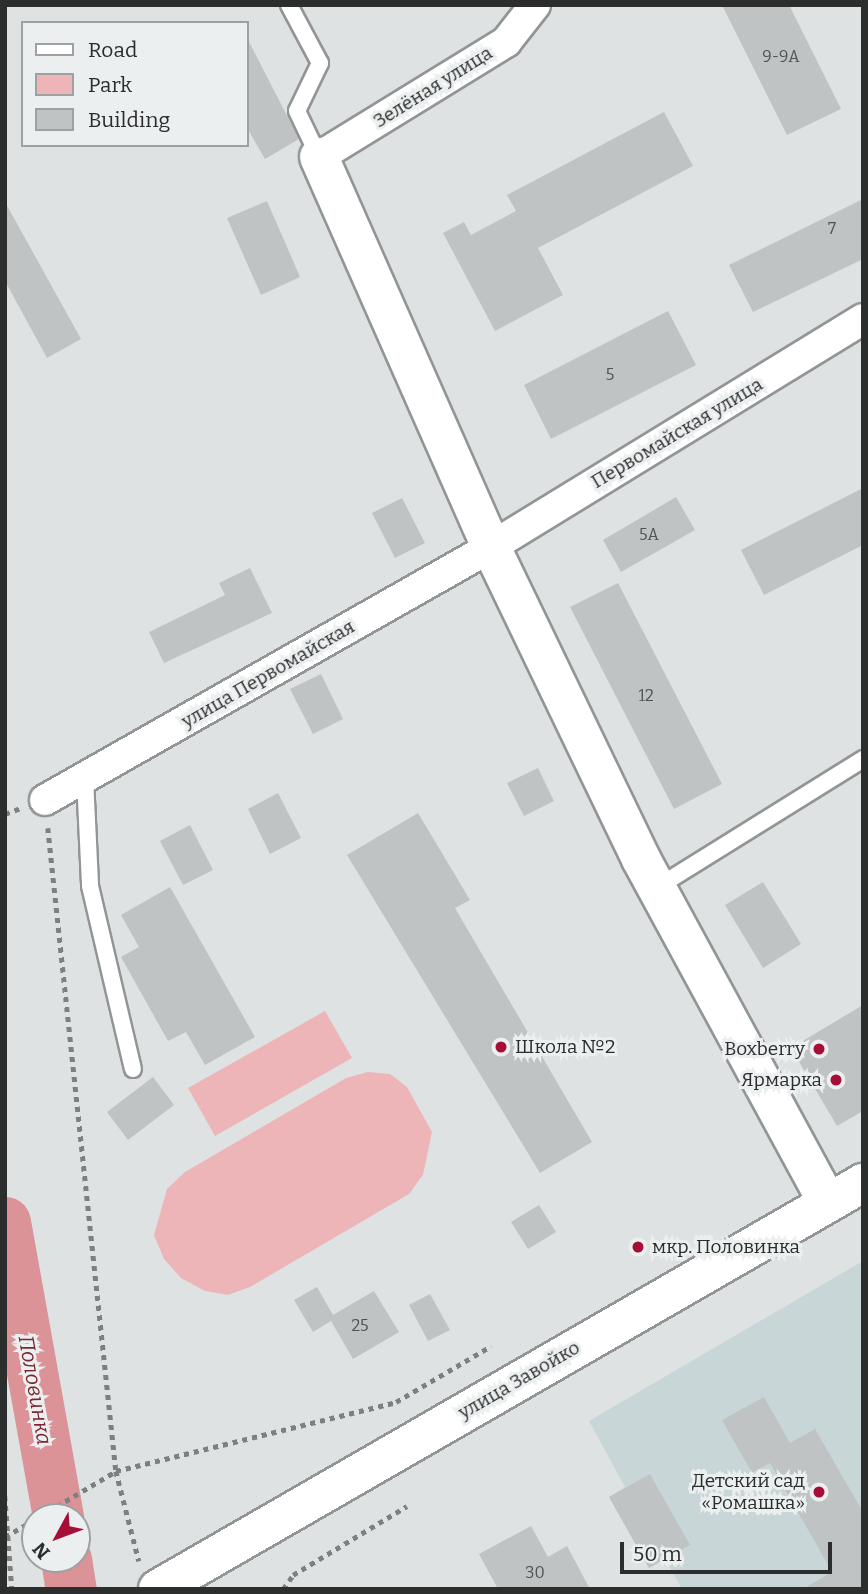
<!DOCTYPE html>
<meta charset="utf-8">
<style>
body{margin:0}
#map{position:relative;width:868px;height:1594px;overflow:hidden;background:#dee2e2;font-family:Bitter,serif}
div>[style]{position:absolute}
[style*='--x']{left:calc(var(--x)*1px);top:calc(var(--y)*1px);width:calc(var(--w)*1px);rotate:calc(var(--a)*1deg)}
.built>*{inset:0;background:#c9d6d7}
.green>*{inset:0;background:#eeb5b8}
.river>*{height:51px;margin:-25.5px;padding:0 25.5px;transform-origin:25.5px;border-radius:25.5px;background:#db9398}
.building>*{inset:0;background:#bfc3c3}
.path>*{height:4.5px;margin-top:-2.25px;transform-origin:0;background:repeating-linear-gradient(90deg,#7e8080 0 5px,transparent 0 10px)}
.roads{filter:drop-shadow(2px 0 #929596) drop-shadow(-2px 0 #929596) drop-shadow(0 2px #929596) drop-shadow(0 -2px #929596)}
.lane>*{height:16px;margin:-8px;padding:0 8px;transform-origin:8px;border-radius:8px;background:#fff}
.street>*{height:30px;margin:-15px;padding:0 15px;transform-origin:15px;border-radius:15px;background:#fff}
.secondary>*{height:38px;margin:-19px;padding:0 19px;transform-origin:19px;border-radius:19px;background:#fff}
.dots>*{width:19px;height:19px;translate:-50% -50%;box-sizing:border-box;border:4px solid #ebefef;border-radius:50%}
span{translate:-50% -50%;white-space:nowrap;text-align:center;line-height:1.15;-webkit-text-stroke:6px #ebefef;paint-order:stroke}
.number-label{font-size:16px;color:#515252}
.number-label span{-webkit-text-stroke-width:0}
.street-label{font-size:19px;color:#2c2d2d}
.poi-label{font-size:19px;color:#2c2d2d}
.left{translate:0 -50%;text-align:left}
.right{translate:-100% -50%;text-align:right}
.water-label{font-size:21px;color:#7a2632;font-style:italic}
.frame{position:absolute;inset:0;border:7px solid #2c2d2d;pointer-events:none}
.legend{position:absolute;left:21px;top:21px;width:228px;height:126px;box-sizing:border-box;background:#ebefef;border:2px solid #9fa1a1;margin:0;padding:9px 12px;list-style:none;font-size:21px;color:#2c2d2d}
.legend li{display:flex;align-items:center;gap:14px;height:35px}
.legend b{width:35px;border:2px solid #9fa1a1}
.north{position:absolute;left:21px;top:1503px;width:70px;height:70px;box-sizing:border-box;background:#ebefef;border:2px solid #9fa1a1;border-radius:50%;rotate:229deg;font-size:19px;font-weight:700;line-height:28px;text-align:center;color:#2c2d2d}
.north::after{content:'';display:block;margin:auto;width:24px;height:32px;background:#a70e37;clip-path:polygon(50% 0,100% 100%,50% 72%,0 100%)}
.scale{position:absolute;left:620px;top:1542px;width:212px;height:32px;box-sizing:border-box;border:4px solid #2c2d2d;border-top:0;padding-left:9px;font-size:21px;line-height:24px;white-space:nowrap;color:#2c2d2d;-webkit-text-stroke:5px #ebefef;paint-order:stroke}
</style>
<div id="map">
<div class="built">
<div style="clip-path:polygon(863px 1261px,863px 1589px,682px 1589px,665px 1559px,649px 1568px,609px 1497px,625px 1487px,589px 1421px)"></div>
</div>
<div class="green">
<div style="clip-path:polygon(325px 1011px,352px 1058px,215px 1136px,188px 1088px)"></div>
<div style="clip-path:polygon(368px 1072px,390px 1074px,407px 1087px,432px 1132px,423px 1175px,409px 1194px,250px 1287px,228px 1295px,205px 1291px,181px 1278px,164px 1259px,154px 1235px,167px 1189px,185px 1172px,346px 1078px)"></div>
</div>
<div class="river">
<div style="--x:5;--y:1222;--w:300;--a:79.8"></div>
<div style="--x:66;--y:1559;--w:30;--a:81"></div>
</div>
<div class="building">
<div style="clip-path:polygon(722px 5px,789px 5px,841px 109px,787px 135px)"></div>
<div style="clip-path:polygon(247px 38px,299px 139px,265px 159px,247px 128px)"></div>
<div style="clip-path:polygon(664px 112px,693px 166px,538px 248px,563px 295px,495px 331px,443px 233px,464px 222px,471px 235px,516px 211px,507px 195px)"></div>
<div style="clip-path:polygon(863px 199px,863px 259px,753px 312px,729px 265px)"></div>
<div style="clip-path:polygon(267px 201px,300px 277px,261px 295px,227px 218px)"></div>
<div style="clip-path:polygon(5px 202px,81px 339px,47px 358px,5px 281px)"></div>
<div style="clip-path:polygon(668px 311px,696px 365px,551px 439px,524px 385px)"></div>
<div style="clip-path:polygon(863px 488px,863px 545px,764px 595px,741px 550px)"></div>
<div style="clip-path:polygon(676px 497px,695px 530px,621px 572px,603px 540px)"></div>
<div style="clip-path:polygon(402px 498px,425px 543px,395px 558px,372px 513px)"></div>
<div style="clip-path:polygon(250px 568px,272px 613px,164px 663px,149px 632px,225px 595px,219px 583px)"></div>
<div style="clip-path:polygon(618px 583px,722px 784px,674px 809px,570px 607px)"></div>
<div style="clip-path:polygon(321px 674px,343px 719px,313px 734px,290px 689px)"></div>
<div style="clip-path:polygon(538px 768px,554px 801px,524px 816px,507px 783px)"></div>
<div style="clip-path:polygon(278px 793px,301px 838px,270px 854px,248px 809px)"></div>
<div style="clip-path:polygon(418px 813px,470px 900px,455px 908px,592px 1142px,540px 1173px,347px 855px)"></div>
<div style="clip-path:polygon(190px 825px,213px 870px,183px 885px,160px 841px)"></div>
<div style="clip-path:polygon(763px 882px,801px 944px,763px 968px,725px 905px)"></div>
<div style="clip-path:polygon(170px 887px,255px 1037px,205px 1065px,186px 1032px,168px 1041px,121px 957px,139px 947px,121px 915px)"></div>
<div style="clip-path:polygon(863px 1005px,863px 1111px,837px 1126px,791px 1048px)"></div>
<div style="clip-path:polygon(153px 1077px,174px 1105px,128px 1140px,107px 1112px)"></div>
<div style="clip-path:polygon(539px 1205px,556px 1232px,528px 1249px,511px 1222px)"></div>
<div style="clip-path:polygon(317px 1287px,333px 1315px,374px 1291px,399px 1332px,353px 1359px,331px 1321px,313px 1332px,294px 1300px)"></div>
<div style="clip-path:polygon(430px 1294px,450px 1330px,428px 1341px,409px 1305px)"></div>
<div style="clip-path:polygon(764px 1397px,790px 1443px,815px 1429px,863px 1512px,863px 1589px,803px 1589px,832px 1572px,770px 1463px,752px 1473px,722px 1420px)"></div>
<div style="clip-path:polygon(650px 1474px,690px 1545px,649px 1568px,609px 1497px)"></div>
<div style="clip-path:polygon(531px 1526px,548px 1557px,567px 1546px,590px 1589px,498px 1589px,479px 1554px)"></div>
</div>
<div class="path">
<div style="--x:5;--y:814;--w:17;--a:-21"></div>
<div style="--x:48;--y:828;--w:647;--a:83.96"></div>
<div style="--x:116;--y:1471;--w:93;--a:75.7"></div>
<div style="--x:5;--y:1496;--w:93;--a:85.7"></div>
<div style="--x:5;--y:1537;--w:129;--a:-30.7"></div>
<div style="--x:116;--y:1471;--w:288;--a:-13.8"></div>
<div style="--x:396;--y:1402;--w:110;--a:-30.5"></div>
<div style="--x:283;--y:1589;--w:17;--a:-54"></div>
<div style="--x:293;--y:1575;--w:133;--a:-31.2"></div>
</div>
<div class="roads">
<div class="lane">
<div style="--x:289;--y:5;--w:66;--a:61.9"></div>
<div style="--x:320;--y:63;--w:53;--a:115.6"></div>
<div style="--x:297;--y:111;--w:51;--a:64.4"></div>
<div style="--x:85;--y:778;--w:108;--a:87.3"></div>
<div style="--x:90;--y:886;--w:188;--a:76.8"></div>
<div style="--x:656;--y:888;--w:244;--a:-31.9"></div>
</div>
<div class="street">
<div style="--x:319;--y:157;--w:220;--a:-31.6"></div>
<div style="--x:506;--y:42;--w:47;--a:-51.9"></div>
<div style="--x:45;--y:800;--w:513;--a:-29.56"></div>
<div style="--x:491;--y:547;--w:436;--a:-31.5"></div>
</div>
<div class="secondary">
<div style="--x:319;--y:157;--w:426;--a:66.2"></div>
<div style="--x:491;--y:547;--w:346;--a:64.3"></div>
<div style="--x:641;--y:859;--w:389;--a:61.5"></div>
<div style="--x:158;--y:1589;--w:814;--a:-29.94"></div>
</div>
</div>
<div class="dots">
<div style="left:501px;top:1047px;background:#a70e37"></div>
<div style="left:819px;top:1049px;background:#a70e37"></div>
<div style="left:836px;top:1080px;background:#a70e37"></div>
<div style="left:638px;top:1247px;background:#a70e37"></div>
<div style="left:819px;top:1492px;background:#a70e37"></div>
</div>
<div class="number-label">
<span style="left:781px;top:57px">9-9А</span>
<span style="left:832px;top:229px">7</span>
<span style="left:610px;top:375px">5</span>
<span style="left:649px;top:535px">5А</span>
<span style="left:646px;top:696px">12</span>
<span style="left:360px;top:1326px">25</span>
<span style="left:535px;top:1573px">30</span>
</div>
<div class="street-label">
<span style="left:433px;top:87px;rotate:-32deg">Зелёная улица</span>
<span style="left:677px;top:433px;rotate:-31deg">Первомайская улица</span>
<span style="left:268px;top:674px;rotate:-30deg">улица Первомайская</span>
<span style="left:519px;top:1380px;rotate:-30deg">улица Завойко</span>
</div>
<div class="poi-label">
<span class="left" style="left:515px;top:1047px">Школа №2</span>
<span class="right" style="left:805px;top:1049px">Boxberry</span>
<span class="right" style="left:822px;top:1080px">Ярмарка</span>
<span class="left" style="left:652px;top:1247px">мкр. Половинка</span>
<span class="right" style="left:805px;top:1492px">Детский сад<br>«Ромашка»</span>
</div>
<div class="water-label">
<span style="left:35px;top:1390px;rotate:80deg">Половинка</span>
</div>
<div class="frame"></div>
<ul class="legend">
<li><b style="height:9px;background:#fff"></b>Road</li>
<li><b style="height:19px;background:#eeb5b8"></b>Park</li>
<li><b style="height:19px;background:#bfc3c3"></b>Building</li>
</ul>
<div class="north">N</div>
<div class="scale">50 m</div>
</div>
